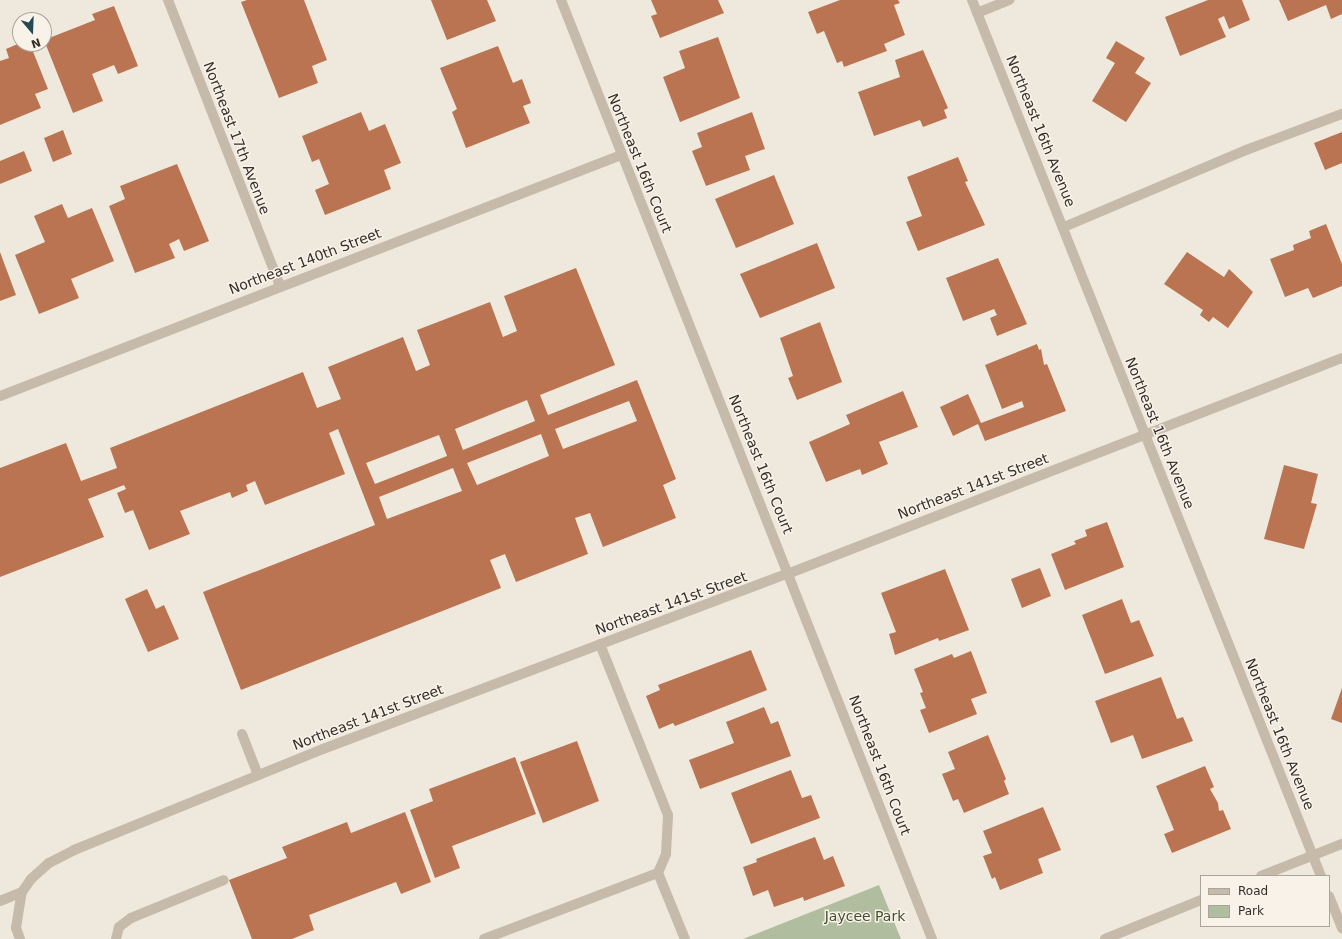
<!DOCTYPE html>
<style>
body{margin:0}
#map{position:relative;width:1342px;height:939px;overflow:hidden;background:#efe9dd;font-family:"DejaVu Sans",sans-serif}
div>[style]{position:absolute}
.green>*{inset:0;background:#b0bd9e}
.building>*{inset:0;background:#ba7451}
.service>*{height:10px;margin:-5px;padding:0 5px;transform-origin:5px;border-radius:5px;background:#c6baaa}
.minor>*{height:10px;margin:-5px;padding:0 5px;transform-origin:5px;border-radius:5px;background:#c6baaa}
.tertiary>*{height:10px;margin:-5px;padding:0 5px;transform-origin:5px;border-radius:5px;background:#c6baaa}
span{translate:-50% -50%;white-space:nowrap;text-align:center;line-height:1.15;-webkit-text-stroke:3px #f8f2e9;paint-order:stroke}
.street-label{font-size:14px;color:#352e29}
.park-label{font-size:14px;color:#41502f}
.legend{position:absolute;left:1200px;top:875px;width:130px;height:52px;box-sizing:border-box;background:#f8f2e9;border:1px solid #aaa49c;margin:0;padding:5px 7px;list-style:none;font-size:12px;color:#352e29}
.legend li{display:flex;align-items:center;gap:8px;height:20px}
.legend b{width:20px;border:1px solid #aaa49c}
.north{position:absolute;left:12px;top:12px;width:40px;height:40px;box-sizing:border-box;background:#f8f2e9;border:1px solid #aaa49c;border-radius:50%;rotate:161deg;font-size:11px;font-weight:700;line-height:16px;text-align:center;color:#352e29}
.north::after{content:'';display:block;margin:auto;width:14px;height:18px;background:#234a52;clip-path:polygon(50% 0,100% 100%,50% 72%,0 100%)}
</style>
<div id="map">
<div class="green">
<i style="clip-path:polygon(879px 885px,901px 939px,743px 939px)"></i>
</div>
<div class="building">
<i style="clip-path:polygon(247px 0,304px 0,327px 60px,312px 66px,318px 83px,279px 98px,241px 2px)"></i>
<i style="clip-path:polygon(431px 0,487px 0,496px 21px,447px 40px)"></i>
<i style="clip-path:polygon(651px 0,718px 0,724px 13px,660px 38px,651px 16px,657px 14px)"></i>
<i style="clip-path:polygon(840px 0,898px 0,900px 3px,894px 5px,905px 35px,884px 44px,887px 51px,844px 67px,842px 61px,837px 63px,824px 31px,817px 34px,808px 12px)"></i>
<i style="clip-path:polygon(1208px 0,1242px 0,1250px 20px,1229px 29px,1224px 16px,1218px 19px,1226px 37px,1180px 56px,1165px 17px)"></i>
<i style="clip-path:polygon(1279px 0,1342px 0,1342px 14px,1331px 19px,1326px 5px,1288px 21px)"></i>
<i style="clip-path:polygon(114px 6px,138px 66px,118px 74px,114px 65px,92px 74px,103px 101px,73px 113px,44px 40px,95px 20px,92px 14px)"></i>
<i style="clip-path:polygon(718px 37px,740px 98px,680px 122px,663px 77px,685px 68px,679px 51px)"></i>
<i style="clip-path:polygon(1116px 41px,1145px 58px,1135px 73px,1151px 83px,1126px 122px,1092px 101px,1115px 63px,1106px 58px)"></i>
<i style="clip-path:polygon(20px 43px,30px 44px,48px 89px,35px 94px,41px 108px,0 125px,0 61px,9px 58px,6px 49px)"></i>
<i style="clip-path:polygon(498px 46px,513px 83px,522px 79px,531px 103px,523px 106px,530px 123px,466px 148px,452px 112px,457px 109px,440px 68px)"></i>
<i style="clip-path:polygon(923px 50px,948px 108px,944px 110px,947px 118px,923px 127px,920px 120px,874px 136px,858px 92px,900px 77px,895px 60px)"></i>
<i style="clip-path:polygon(361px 112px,369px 131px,385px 124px,401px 163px,384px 170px,391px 189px,325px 215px,315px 190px,329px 184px,319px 159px,312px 162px,302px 136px)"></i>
<i style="clip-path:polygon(752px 112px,765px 149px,745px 156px,750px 170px,706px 186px,692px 151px,702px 147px,697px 133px)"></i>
<i style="clip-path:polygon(63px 130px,72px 154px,53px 162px,44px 138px)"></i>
<i style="clip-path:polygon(1342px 132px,1342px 163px,1325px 170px,1314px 143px)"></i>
<i style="clip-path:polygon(24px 151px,32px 171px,0 184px,0 161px)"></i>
<i style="clip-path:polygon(958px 157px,968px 181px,965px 182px,985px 225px,918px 251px,906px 222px,922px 216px,907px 177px)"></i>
<i style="clip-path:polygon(177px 164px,209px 241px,184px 251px,179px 239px,169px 244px,175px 258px,135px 273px,109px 206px,125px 199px,120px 186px)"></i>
<i style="clip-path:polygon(774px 175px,794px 224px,736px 248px,715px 199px)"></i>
<i style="clip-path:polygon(62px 204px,68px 218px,92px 208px,114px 261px,71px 279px,79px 298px,39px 314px,15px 255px,45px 242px,34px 216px)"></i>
<i style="clip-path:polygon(1326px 224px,1342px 264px,1342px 286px,1313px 298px,1308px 288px,1285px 297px,1270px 259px,1294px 250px,1293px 245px,1311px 238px,1309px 231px)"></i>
<i style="clip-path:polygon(817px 243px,835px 288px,760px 318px,740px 274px)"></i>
<i style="clip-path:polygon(0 252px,16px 295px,0 301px)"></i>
<i style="clip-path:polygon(1187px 252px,1224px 277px,1229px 269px,1253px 292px,1228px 328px,1213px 317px,1209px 322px,1200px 315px,1203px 310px,1164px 284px)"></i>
<i style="clip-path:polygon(998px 258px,1027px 324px,997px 336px,990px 318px,997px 315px,994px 309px,963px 321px,946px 278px)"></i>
<i style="clip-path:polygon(evenodd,576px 268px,615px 365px,540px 395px,548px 415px,637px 380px,676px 479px,663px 485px,676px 518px,603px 547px,590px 513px,575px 518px,588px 554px,516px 582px,505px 554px,490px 560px,501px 588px,241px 690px,203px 592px,375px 525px,338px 429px,329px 433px,345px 474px,265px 505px,255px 481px,246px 485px,248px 491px,232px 498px,230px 492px,180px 511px,190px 534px,149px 550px,133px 510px,125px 513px,117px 493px,126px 489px,124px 485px,88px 499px,104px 537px,0 577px,0 468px,66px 443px,81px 481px,117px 468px,110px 448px,303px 372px,317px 408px,341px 399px,328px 367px,403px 337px,416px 371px,430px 365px,417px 330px,490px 302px,503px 337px,517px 331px,504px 296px,576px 268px,527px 400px,535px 421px,463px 450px,455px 429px,527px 400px,576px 268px,629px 401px,637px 421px,563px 449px,555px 429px,629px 401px,576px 268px,541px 434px,549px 456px,477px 485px,467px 463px,541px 434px,576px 268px,439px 435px,447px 456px,375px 484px,366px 463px,439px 435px,576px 268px,453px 468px,462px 491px,387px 519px,379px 497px,453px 468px)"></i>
<i style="clip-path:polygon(820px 322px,842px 382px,797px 400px,788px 378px,793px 376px,780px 338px)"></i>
<i style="clip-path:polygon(1037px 344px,1039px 350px,1041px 349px,1044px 365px,1047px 364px,1066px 411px,985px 441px,978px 424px,953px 436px,940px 407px,968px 394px,981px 423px,1024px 407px,1022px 401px,1002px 409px,985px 365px)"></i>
<i style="clip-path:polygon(903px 391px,918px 427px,879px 442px,888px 464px,862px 475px,860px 469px,826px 482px,809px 442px,850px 424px,846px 415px)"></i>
<i style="clip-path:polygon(1284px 465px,1318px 474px,1311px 503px,1317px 504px,1304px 549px,1264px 539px)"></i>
<i style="clip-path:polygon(1107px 522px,1124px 567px,1065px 590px,1051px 554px,1076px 544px,1074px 541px,1087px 536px,1085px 530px)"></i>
<i style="clip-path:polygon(1040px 568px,1051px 596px,1022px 608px,1011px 579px)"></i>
<i style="clip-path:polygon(945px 569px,969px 630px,939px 641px,938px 638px,895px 655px,889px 634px,896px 632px,881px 593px)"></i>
<i style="clip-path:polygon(147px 589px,156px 609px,164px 605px,179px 639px,148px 652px,125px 599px)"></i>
<i style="clip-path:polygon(1122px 599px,1131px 623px,1139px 620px,1154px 656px,1105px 674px,1082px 615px)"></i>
<i style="clip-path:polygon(751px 650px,767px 690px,675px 726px,673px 723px,659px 729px,646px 696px,660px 690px,658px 685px)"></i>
<i style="clip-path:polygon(971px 651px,987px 693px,971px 699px,977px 714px,929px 733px,920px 710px,926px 708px,920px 693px,923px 692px,914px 669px,952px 654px,954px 658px)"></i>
<i style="clip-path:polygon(1161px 677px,1177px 719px,1183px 717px,1193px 741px,1142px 759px,1133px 735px,1111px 743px,1095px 701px)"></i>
<i style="clip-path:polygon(1342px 688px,1342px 723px,1331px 719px)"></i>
<i style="clip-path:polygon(764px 707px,771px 724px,778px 721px,791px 756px,700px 789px,689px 760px,734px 743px,726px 722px)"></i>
<i style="clip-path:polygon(988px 735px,1006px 779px,1004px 781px,1009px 794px,964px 813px,958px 799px,953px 801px,942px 774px,955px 769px,948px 752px)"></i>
<i style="clip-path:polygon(577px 741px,599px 801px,543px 823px,520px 762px)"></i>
<i style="clip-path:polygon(515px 757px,536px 814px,452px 846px,460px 868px,435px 878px,410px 810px,433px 801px,429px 789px)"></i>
<i style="clip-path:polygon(1205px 766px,1214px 787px,1210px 789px,1218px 803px,1219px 811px,1223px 810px,1231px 829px,1172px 853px,1164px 834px,1174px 830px,1156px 786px)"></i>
<i style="clip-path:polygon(791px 770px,802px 798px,811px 795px,820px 818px,751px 844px,731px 793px)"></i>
<i style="clip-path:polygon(1043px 807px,1061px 850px,1038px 859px,1043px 873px,1000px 890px,995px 877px,992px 879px,983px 856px,992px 853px,983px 831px)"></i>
<i style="clip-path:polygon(405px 812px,431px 882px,401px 894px,396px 882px,309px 915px,314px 930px,292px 939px,252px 939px,229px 880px,287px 858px,282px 847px,347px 822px,351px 833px)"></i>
<i style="clip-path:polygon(815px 837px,824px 860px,833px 856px,845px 886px,804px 901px,803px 897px,774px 907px,768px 890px,753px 896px,743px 867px,757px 862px,756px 859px)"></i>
</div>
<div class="service">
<i style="left:1064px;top:227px;width:198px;rotate:-22.9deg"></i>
<i style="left:1246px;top:150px;width:103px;rotate:-20.6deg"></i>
<i style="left:242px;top:734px;width:44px;rotate:68.7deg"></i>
<i style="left:658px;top:873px;width:71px;rotate:67.8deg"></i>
<i style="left:0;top:901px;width:24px;rotate:-22deg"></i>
<i style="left:116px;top:939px;width:12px;rotate:-76deg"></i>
<i style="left:119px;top:927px;width:15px;rotate:-37deg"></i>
<i style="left:131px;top:918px;width:100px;rotate:-22.2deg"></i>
<i style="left:484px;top:939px;width:186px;rotate:-20.8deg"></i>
<i style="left:658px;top:873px;width:21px;rotate:-67deg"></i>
<i style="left:666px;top:854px;width:39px;rotate:-87deg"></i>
<i style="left:668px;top:815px;width:184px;rotate:-111.7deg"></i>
</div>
<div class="minor">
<i style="left:168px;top:0;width:307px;rotate:68.6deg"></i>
<i style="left:561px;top:0;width:1010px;rotate:68.44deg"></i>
<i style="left:977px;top:13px;width:35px;rotate:-22deg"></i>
<i style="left:0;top:396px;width:666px;rotate:-21.21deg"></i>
<i style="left:1261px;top:876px;width:87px;rotate:-21.6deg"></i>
<i style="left:20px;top:939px;width:12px;rotate:-110deg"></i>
<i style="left:16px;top:928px;width:36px;rotate:-81deg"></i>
<i style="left:22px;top:892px;width:16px;rotate:-55deg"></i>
<i style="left:31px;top:879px;width:24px;rotate:-42deg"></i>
<i style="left:49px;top:863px;width:28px;rotate:-27deg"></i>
<i style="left:74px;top:850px;width:269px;rotate:-22.1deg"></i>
<i style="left:323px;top:749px;width:499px;rotate:-20.7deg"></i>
<i style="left:790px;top:573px;width:592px;rotate:-21.28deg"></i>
<i style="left:1105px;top:939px;width:104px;rotate:-22.1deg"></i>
</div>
<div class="tertiary">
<i style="left:972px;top:0;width:943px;rotate:68.28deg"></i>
<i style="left:1329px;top:896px;width:35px;rotate:68deg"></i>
</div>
<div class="street-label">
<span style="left:1041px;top:131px;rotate:68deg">Northeast 16th Avenue</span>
<span style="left:237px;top:138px;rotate:69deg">Northeast 17th Avenue</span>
<span style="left:640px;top:163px;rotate:68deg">Northeast 16th Court</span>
<span style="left:305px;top:261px;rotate:-21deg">Northeast 140th Street</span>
<span style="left:1160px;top:433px;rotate:68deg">Northeast 16th Avenue</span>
<span style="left:761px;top:464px;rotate:68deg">Northeast 16th Court</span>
<span style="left:973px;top:486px;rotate:-21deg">Northeast 141st Street</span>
<span style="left:671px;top:603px;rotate:-20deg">Northeast 141st Street</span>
<span style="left:368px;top:717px;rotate:-21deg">Northeast 141st Street</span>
<span style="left:1280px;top:734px;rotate:68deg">Northeast 16th Avenue</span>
<span style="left:880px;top:765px;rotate:69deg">Northeast 16th Court</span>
</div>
<div class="park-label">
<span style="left:865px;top:916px">Jaycee Park</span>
</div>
<ul class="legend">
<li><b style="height:5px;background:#c6baaa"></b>Road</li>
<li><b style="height:11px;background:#b0bd9e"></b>Park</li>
</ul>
<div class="north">N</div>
</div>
